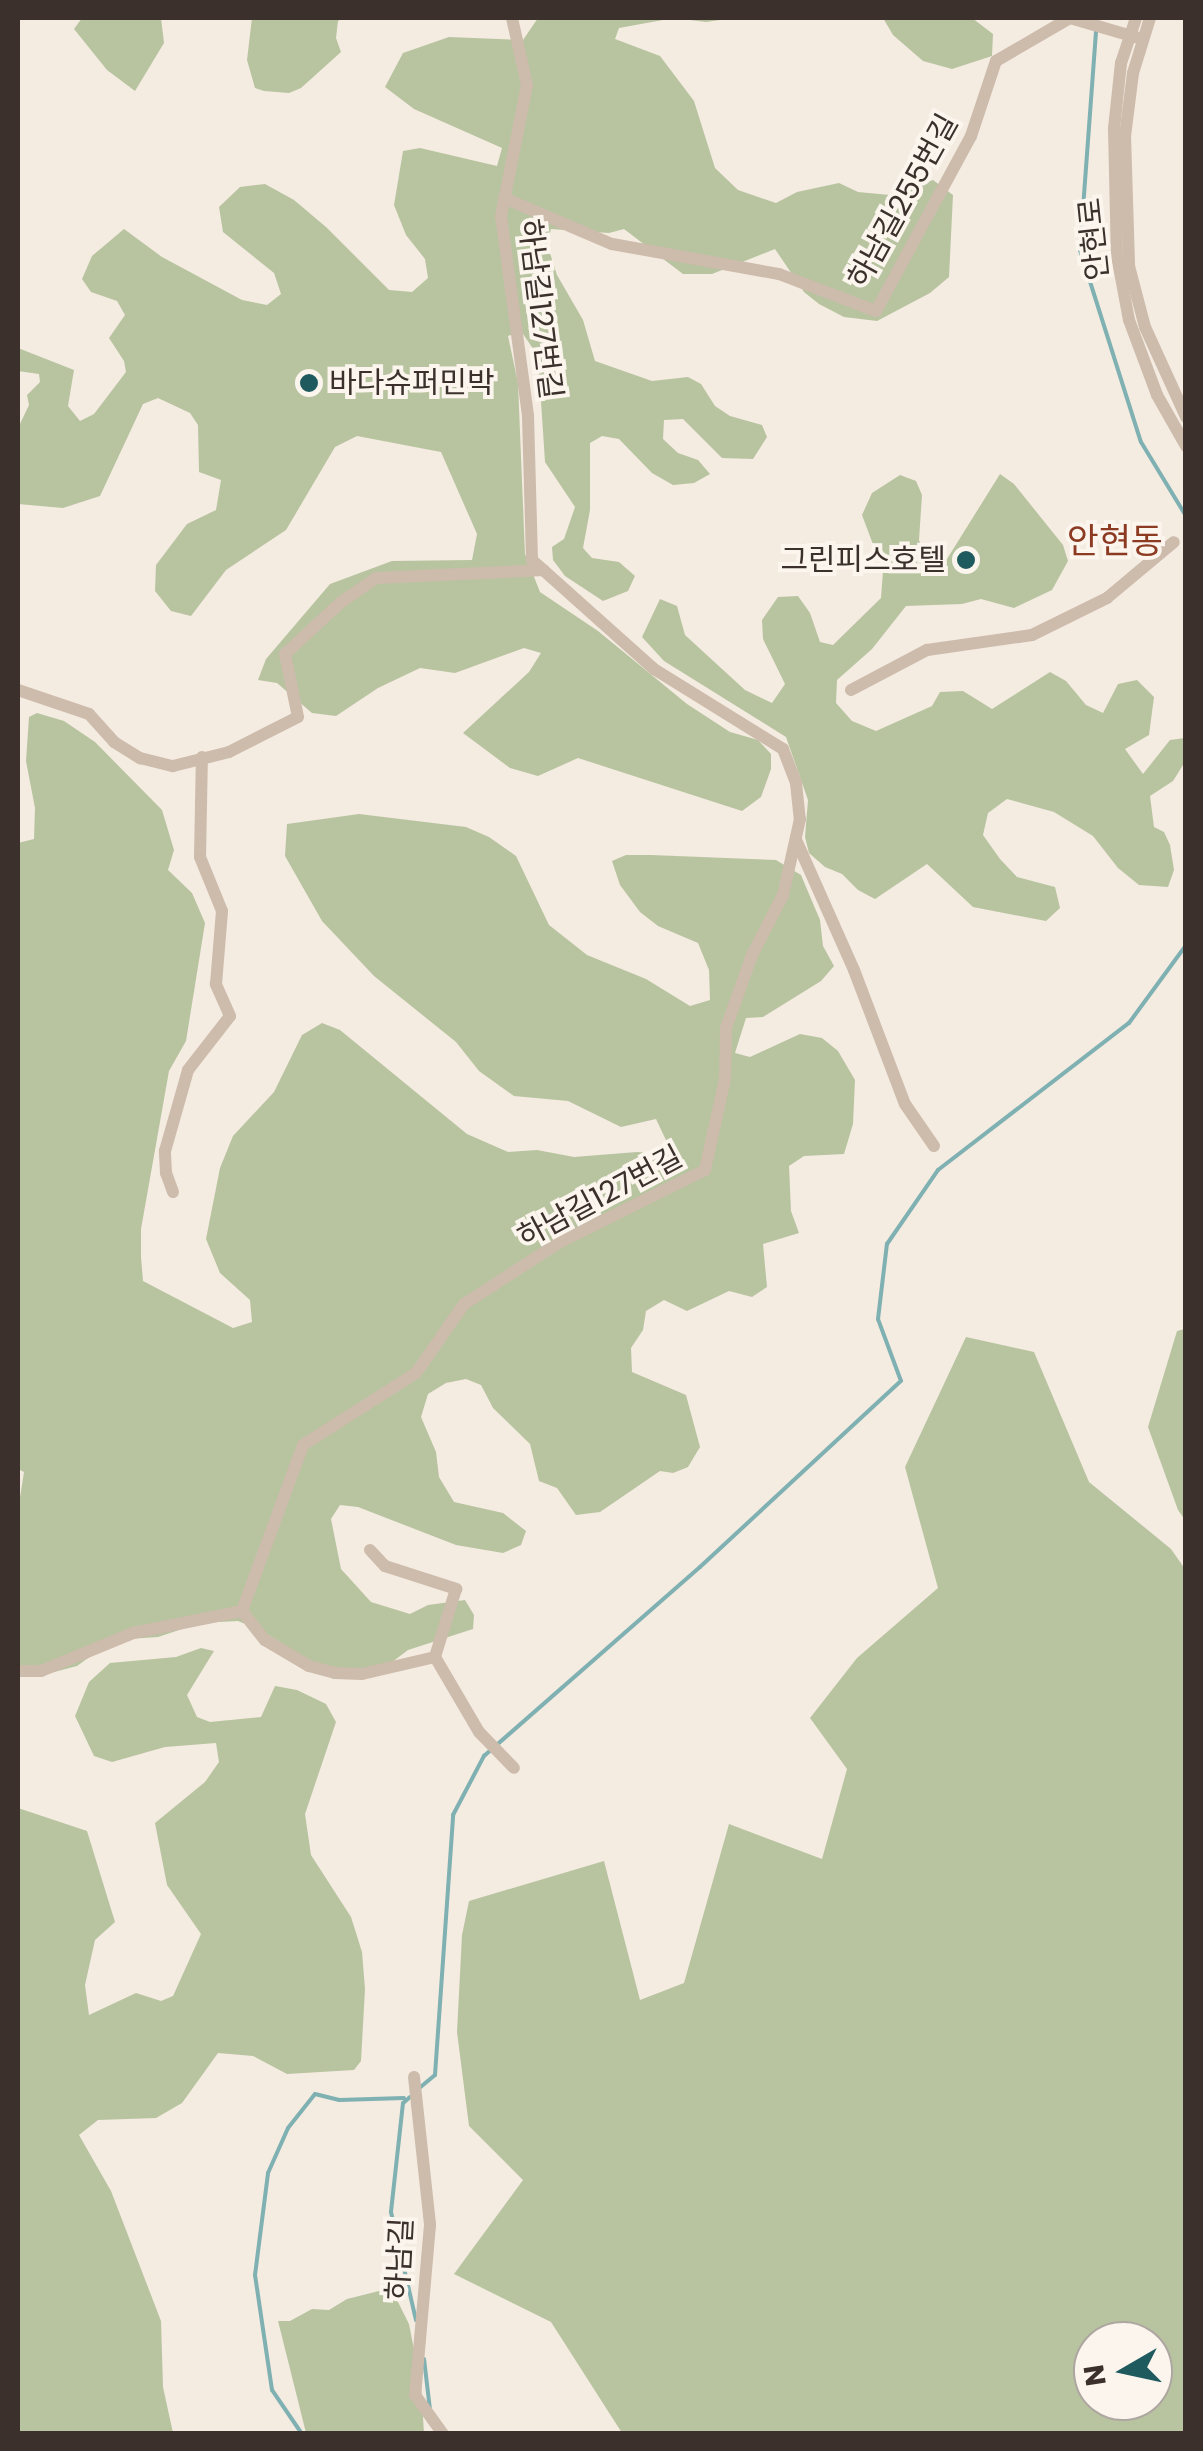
<!DOCTYPE html>
<meta charset="utf-8">
<style>
body{margin:0}
#map{position:relative;width:1203px;height:2451px;overflow:hidden;background:#f4ebe1;font-family:Poppins,"Noto Sans KR",sans-serif}
div>[style]{position:absolute}
.green>*{inset:0;background:#b8c4a0}
.stream>*{height:4px;margin:-2px;padding:0 2px;transform-origin:2px;border-radius:2px;background:#7fb0b2}
.minor>*{height:12px;margin:-6px;padding:0 6px;transform-origin:6px;border-radius:6px;background:#cdbbac}
.dots>*{width:28px;height:28px;translate:-50% -50%;box-sizing:border-box;border:5px solid #fbf5ee;border-radius:50%}
span{translate:-50% -50%;white-space:nowrap;text-align:center;line-height:1.15;-webkit-text-stroke:8px #fbf5ee;paint-order:stroke}
.street-label{font-size:30px;color:#3b302b}
.poi-label{font-size:30px;color:#3b302b}
.left{translate:0 -50%;text-align:left}
.right{translate:-100% -50%;text-align:right}
.quarter-label{font-size:35px;color:#8c3b22}
.frame{position:absolute;inset:0;border:20px solid #3b302b;pointer-events:none}
.north{position:absolute;left:1073px;top:2321px;width:100px;height:100px;box-sizing:border-box;background:#fbf5ee;border:2px solid #aea6a0;border-radius:50%;rotate:261deg;font-size:28px;font-weight:700;line-height:40px;text-align:center;color:#3b302b}
.north::after{content:'';display:block;margin:auto;width:35px;height:45px;background:#1f5a5e;clip-path:polygon(50% 0,100% 100%,50% 72%,0 100%)}
</style>
<div id="map">
<div class="green">
<i style="clip-path:polygon(82px 18px,161px 18px,164px 43px,135px 91px,107px 70px,74px 29px)"></i>
<i style="clip-path:polygon(252px 18px,343px 18px,338px 21px,336px 38px,341px 52px,301px 88px,289px 93px,264px 91px,255px 88px,247px 60px)"></i>
<i style="clip-path:polygon(538px 18px,734px 18px,706px 22px,674px 18px,619px 28px,615px 39px,660px 56px,694px 101px,715px 168px,738px 190px,776px 203px,797px 192px,839px 183px,858px 192px,890px 195px,933px 180px,953px 195px,949px 277px,930px 293px,877px 321px,844px 317px,819px 304px,804px 292px,775px 249px,712px 274px,683px 274px,624px 229px,609px 233px,551px 229px,547px 244px,557px 275px,583px 320px,595px 361px,652px 381px,688px 377px,701px 384px,715px 406px,730px 416px,762px 425px,767px 437px,753px 459px,722px 458px,683px 419px,664px 420px,663px 439px,678px 453px,698px 460px,710px 474px,694px 483px,673px 485px,652px 473px,619px 439px,602px 436px,590px 443px,590px 510px,583px 548px,592px 558px,619px 562px,635px 576px,628px 591px,603px 601px,565px 576px,553px 560px,552px 547px,564px 539px,575px 507px,545px 462px,538px 356px,521px 331px,508px 336px,518px 383px,525px 554px,540px 592px,598px 631px,687px 704px,730px 732px,758px 740px,771px 754px,771px 769px,761px 797px,742px 811px,578px 758px,538px 776px,510px 768px,463px 733px,529px 672px,541px 653px,524px 648px,455px 673px,420px 668px,378px 688px,336px 716px,312px 713px,277px 683px,258px 680px,266px 659px,330px 584px,392px 561px,472px 560px,477px 534px,441px 452px,357px 436px,335px 447px,286px 530px,226px 570px,191px 616px,171px 611px,155px 591px,156px 565px,187px 524px,216px 510px,221px 480px,199px 472px,198px 425px,190px 413px,158px 398px,143px 404px,100px 496px,63px 508px,18px 504px,18px 428px,29px 405px,27px 395px,40px 382px,39px 374px,18px 371px,18px 348px,74px 370px,68px 406px,80px 421px,94px 414px,126px 372px,124px 361px,109px 338px,125px 315px,117px 301px,91px 292px,82px 279px,92px 256px,124px 229px,162px 257px,242px 300px,267px 305px,281px 294px,274px 273px,223px 232px,219px 207px,240px 187px,265px 184px,294px 200px,326px 227px,389px 290px,412px 292px,428px 278px,425px 259px,406px 235px,394px 205px,403px 151px,420px 148px,497px 166px,502px 148px,414px 109px,385px 87px,403px 53px,449px 37px,523px 40px)"></i>
<i style="clip-path:polygon(883px 18px,972px 18px,993px 34px,992px 56px,952px 69px,923px 61px,893px 35px)"></i>
<i style="clip-path:polygon(1000px 474px,1014px 484px,1063px 545px,1068px 561px,1052px 590px,1014px 608px,981px 599px,962px 604px,906px 606px,872px 649px,837px 680px,836px 703px,852px 721px,876px 731px,932px 706px,940px 692px,963px 691px,992px 709px,1050px 672px,1066px 681px,1086px 705px,1103px 713px,1118px 684px,1137px 680px,1154px 697px,1149px 735px,1125px 749px,1143px 774px,1170px 740px,1185px 738px,1183px 765px,1173px 781px,1150px 796px,1154px 827px,1164px 832px,1170px 845px,1174px 870px,1168px 887px,1139px 885px,1118px 868px,1093px 836px,1054px 812px,1007px 799px,988px 813px,983px 835px,1000px 859px,1017px 877px,1055px 887px,1060px 908px,1046px 921px,973px 907px,927px 864px,875px 899px,858px 890px,842px 874px,825px 867px,809px 853px,805px 837px,808px 800px,786px 737px,664px 661px,642px 637px,660px 599px,677px 606px,685px 635px,745px 690px,772px 703px,785px 684px,763px 639px,762px 620px,778px 597px,798px 596px,810px 613px,820px 642px,833px 645px,881px 598px,883px 571px,862px 515px,872px 493px,900px 475px,916px 481px,922px 495px,919px 540px,924px 553px,933px 560px,947px 559px)"></i>
<i style="clip-path:polygon(37px 713px,64px 721px,95px 742px,162px 810px,174px 850px,168px 870px,192px 893px,205px 923px,186px 1041px,169px 1071px,141px 1229px,141px 1257px,143px 1281px,233px 1328px,252px 1322px,250px 1300px,220px 1273px,206px 1239px,220px 1168px,233px 1136px,274px 1092px,302px 1035px,322px 1023px,340px 1030px,467px 1134px,508px 1152px,537px 1150px,574px 1157px,637px 1152px,673px 1155px,656px 1119px,621px 1127px,568px 1101px,514px 1096px,479px 1071px,456px 1042px,374px 976px,322px 921px,285px 856px,287px 824px,359px 814px,466px 827px,489px 837px,516px 856px,549px 925px,587px 955px,646px 979px,690px 1006px,710px 1000px,709px 970px,698px 943px,658px 926px,640px 912px,620px 885px,612px 861px,626px 855px,651px 855px,776px 860px,801px 875px,820px 920px,823px 946px,834px 966px,821px 981px,763px 1017px,746px 1018px,735px 1053px,750px 1057px,800px 1034px,822px 1038px,838px 1051px,855px 1080px,853px 1124px,844px 1154px,804px 1156px,789px 1166px,791px 1211px,799px 1233px,763px 1244px,767px 1287px,752px 1297px,729px 1291px,687px 1311px,664px 1300px,646px 1311px,643px 1330px,631px 1348px,632px 1372px,686px 1395px,700px 1447px,688px 1467px,673px 1473px,660px 1471px,600px 1512px,576px 1515px,557px 1488px,539px 1481px,530px 1444px,493px 1408px,481px 1385px,466px 1379px,446px 1383px,428px 1394px,421px 1417px,436px 1452px,439px 1477px,454px 1502px,503px 1513px,526px 1531px,521px 1545px,503px 1553px,456px 1545px,358px 1507px,340px 1505px,331px 1519px,341px 1569px,371px 1602px,410px 1614px,428px 1605px,465px 1600px,474px 1615px,473px 1629px,408px 1650px,371px 1678px,318px 1666px,262px 1631px,238px 1621px,200px 1623px,158px 1637px,113px 1640px,77px 1666px,43px 1675px,18px 1674px,18px 1510px,24px 1472px,18px 1469px,18px 843px,34px 839px,35px 808px,26px 761px,29px 717px)"></i>
<i style="clip-path:polygon(1185px 1329px,1186px 1329px,1185px 1520px,1178px 1510px,1148px 1427px,1177px 1331px)"></i>
<i style="clip-path:polygon(evenodd,966px 1337px,1034px 1352px,1089px 1482px,1171px 1549px,1185px 1569px,1185px 2433px,622px 2433px,551px 2322px,454px 2274px,523px 2180px,469px 2126px,457px 2032px,462px 1935px,469px 1901px,604px 1861px,640px 2000px,684px 1983px,729px 1824px,822px 1859px,847px 1769px,810px 1718px,857px 1658px,938px 1588px,905px 1467px,966px 1337px,1153px 2341px,1153px 2401px,1093px 2401px,1093px 2341px,1153px 2341px)"></i>
<i style="clip-path:polygon(201px 1648px,214px 1651px,187px 1695px,197px 1717px,210px 1722px,261px 1717px,275px 1686px,297px 1690px,326px 1704px,336px 1722px,305px 1814px,311px 1855px,351px 1917px,362px 1952px,365px 1989px,361px 2061px,354px 2070px,287px 2074px,253px 2056px,218px 2053px,182px 2103px,156px 2118px,98px 2120px,79px 2135px,111px 2191px,161px 2321px,163px 2387px,173px 2433px,18px 2433px,18px 1808px,87px 1831px,115px 1922px,95px 1940px,85px 1985px,89px 2015px,136px 1993px,161px 2001px,173px 1996px,201px 1934px,167px 1885px,155px 1823px,205px 1782px,219px 1762px,216px 1743px,165px 1747px,112px 1762px,94px 1756px,75px 1716px,89px 1682px,110px 1663px,176px 1657px)"></i>
<i style="clip-path:polygon(379px 2291px,395px 2296px,409px 2324px,421px 2385px,424px 2433px,306px 2433px,278px 2321px,290px 2321px,312px 2309px,329px 2310px,347px 2299px)"></i>
</div>
<div class="stream">
<i style="left:1097px;top:18px;width:233px;rotate:94.2deg"></i>
<i style="left:1080px;top:250px;width:201px;rotate:72.4deg"></i>
<i style="left:1141px;top:442px;width:87px;rotate:58.7deg"></i>
<i style="left:417px;top:2090px;width:23px;rotate:-40deg"></i>
<i style="left:435px;top:2075px;width:261px;rotate:-86deg"></i>
<i style="left:453px;top:1815px;width:67px;rotate:-62.3deg"></i>
<i style="left:484px;top:1756px;width:287px;rotate:-41.2deg"></i>
<i style="left:700px;top:1567px;width:274px;rotate:-42.8deg"></i>
<i style="left:901px;top:1381px;width:66px;rotate:-110.4deg"></i>
<i style="left:878px;top:1319px;width:76px;rotate:-83.2deg"></i>
<i style="left:887px;top:1244px;width:90px;rotate:-55.4deg"></i>
<i style="left:938px;top:1170px;width:241px;rotate:-37.6deg"></i>
<i style="left:1129px;top:1023px;width:97px;rotate:-53.8deg"></i>
<i style="left:410px;top:2097px;width:9px;rotate:139deg"></i>
<i style="left:403px;top:2103px;width:110px;rotate:96.3deg"></i>
<i style="left:391px;top:2212px;width:111px;rotate:77deg"></i>
<i style="left:424px;top:2359px;width:50px;rotate:83.2deg"></i>
<i style="left:302px;top:2434px;width:53px;rotate:-124.3deg"></i>
<i style="left:272px;top:2390px;width:116px;rotate:-98.4deg"></i>
<i style="left:255px;top:2275px;width:103px;rotate:-82.7deg"></i>
<i style="left:268px;top:2173px;width:49px;rotate:-66deg"></i>
<i style="left:288px;top:2128px;width:43px;rotate:-51.5deg"></i>
<i style="left:315px;top:2094px;width:25px;rotate:14deg"></i>
<i style="left:339px;top:2100px;width:65px;rotate:-1.8deg"></i>
</div>
<div class="minor">
<i style="left:512px;top:18px;width:69px;rotate:77.4deg"></i>
<i style="left:527px;top:85px;width:134px;rotate:101.2deg"></i>
<i style="left:501px;top:216px;width:202px;rotate:82.3deg"></i>
<i style="left:528px;top:416px;width:144px;rotate:88.4deg"></i>
<i style="left:532px;top:560px;width:164px;rotate:41.8deg"></i>
<i style="left:654px;top:669px;width:152px;rotate:31.8deg"></i>
<i style="left:783px;top:749px;width:36px;rotate:69deg"></i>
<i style="left:796px;top:783px;width:36px;rotate:84deg"></i>
<i style="left:800px;top:819px;width:78px;rotate:102.6deg"></i>
<i style="left:783px;top:895px;width:68px;rotate:117.3deg"></i>
<i style="left:752px;top:955px;width:77px;rotate:109.6deg"></i>
<i style="left:726px;top:1028px;width:51px;rotate:91.1deg"></i>
<i style="left:725px;top:1079px;width:93px;rotate:102.4deg"></i>
<i style="left:705px;top:1170px;width:162px;rotate:153.6deg"></i>
<i style="left:560px;top:1242px;width:114px;rotate:147.1deg"></i>
<i style="left:464px;top:1304px;width:84px;rotate:124.8deg"></i>
<i style="left:416px;top:1373px;width:134px;rotate:147.5deg"></i>
<i style="left:303px;top:1445px;width:177px;rotate:110.2deg"></i>
<i style="left:242px;top:1611px;width:37px;rotate:52deg"></i>
<i style="left:265px;top:1640px;width:51px;rotate:30.6deg"></i>
<i style="left:309px;top:1666px;width:27px;rotate:15deg"></i>
<i style="left:335px;top:1673px;width:27px;rotate:2deg"></i>
<i style="left:362px;top:1674px;width:75px;rotate:-13.1deg"></i>
<i style="left:435px;top:1657px;width:87px;rotate:59.6deg"></i>
<i style="left:479px;top:1732px;width:50px;rotate:45.8deg"></i>
<i style="left:1136px;top:18px;width:47px;rotate:108.4deg"></i>
<i style="left:1121px;top:63px;width:65px;rotate:96.1deg"></i>
<i style="left:1114px;top:128px;width:128px;rotate:88.7deg"></i>
<i style="left:1117px;top:256px;width:65px;rotate:79.4deg"></i>
<i style="left:1129px;top:320px;width:80px;rotate:69.5deg"></i>
<i style="left:1157px;top:395px;width:59px;rotate:60.4deg"></i>
<i style="left:1150px;top:18px;width:58px;rotate:107.2deg"></i>
<i style="left:1133px;top:73px;width:64px;rotate:97.2deg"></i>
<i style="left:1125px;top:136px;width:130px;rotate:88.2deg"></i>
<i style="left:1129px;top:266px;width:63px;rotate:75.3deg"></i>
<i style="left:1145px;top:327px;width:99px;rotate:65.5deg"></i>
<i style="left:504px;top:198px;width:117px;rotate:23.1deg"></i>
<i style="left:612px;top:244px;width:170px;rotate:10.2deg"></i>
<i style="left:779px;top:274px;width:104px;rotate:20.9deg"></i>
<i style="left:876px;top:311px;width:199px;rotate:-61.5deg"></i>
<i style="left:971px;top:136px;width:79px;rotate:-71.6deg"></i>
<i style="left:996px;top:61px;width:86px;rotate:-30.2deg"></i>
<i style="left:1070px;top:18px;width:75px;rotate:16.3deg"></i>
<i style="left:18px;top:690px;width:75px;rotate:18.7deg"></i>
<i style="left:89px;top:714px;width:38px;rotate:48deg"></i>
<i style="left:114px;top:742px;width:31px;rotate:32deg"></i>
<i style="left:140px;top:758px;width:34px;rotate:14deg"></i>
<i style="left:173px;top:766px;width:58px;rotate:-14deg"></i>
<i style="left:229px;top:752px;width:77px;rotate:-26.9deg"></i>
<i style="left:298px;top:717px;width:64px;rotate:-101.7deg"></i>
<i style="left:285px;top:654px;width:75px;rotate:-42.8deg"></i>
<i style="left:340px;top:603px;width:44px;rotate:-34.8deg"></i>
<i style="left:376px;top:578px;width:168px;rotate:-2.7deg"></i>
<i style="left:851px;top:690px;width:86px;rotate:-27.8deg"></i>
<i style="left:927px;top:650px;width:106px;rotate:-8.1deg"></i>
<i style="left:1032px;top:635px;width:84px;rotate:-26.3deg"></i>
<i style="left:1107px;top:598px;width:87px;rotate:-39.9deg"></i>
<i style="left:797px;top:842px;width:140px;rotate:66deg"></i>
<i style="left:854px;top:970px;width:143px;rotate:69.2deg"></i>
<i style="left:905px;top:1104px;width:51px;rotate:55.4deg"></i>
<i style="left:173px;top:1192px;width:20px;rotate:-110deg"></i>
<i style="left:166px;top:1173px;width:22px;rotate:-93deg"></i>
<i style="left:165px;top:1151px;width:84px;rotate:-74.1deg"></i>
<i style="left:188px;top:1070px;width:68px;rotate:-52.1deg"></i>
<i style="left:230px;top:1016px;width:35px;rotate:-114deg"></i>
<i style="left:216px;top:984px;width:73px;rotate:-85.3deg"></i>
<i style="left:222px;top:911px;width:58px;rotate:-112.2deg"></i>
<i style="left:200px;top:857px;width:100px;rotate:-88.9deg"></i>
<i style="left:370px;top:1550px;width:22px;rotate:47deg"></i>
<i style="left:385px;top:1566px;width:75px;rotate:17.9deg"></i>
<i style="left:456px;top:1589px;width:71px;rotate:107.2deg"></i>
<i style="left:18px;top:1671px;width:23px"></i>
<i style="left:41px;top:1671px;width:100px;rotate:-22.4deg"></i>
<i style="left:133px;top:1633px;width:111px;rotate:-11.4deg"></i>
<i style="left:414px;top:2077px;width:149px;rotate:83.8deg"></i>
<i style="left:430px;top:2225px;width:171px;rotate:95deg"></i>
<i style="left:415px;top:2395px;width:48px;rotate:54.3deg"></i>
</div>
<div class="dots">
<i style="left:309px;top:383px;background:#1f5a5e"></i>
<i style="left:966px;top:560px;background:#1f5a5e"></i>
</div>
<div class="street-label">
<span style="left:903px;top:201px;rotate:-61deg">하남길255번길</span>
<span style="left:1094px;top:239px;rotate:-96deg">안현로</span>
<span style="left:540px;top:309px;rotate:83deg">하남길127번길</span>
<span style="left:600px;top:1197px;rotate:-28deg">하남길127번길</span>
<span style="left:400px;top:2259px;rotate:-87deg">하남길</span>
</div>
<div class="poi-label">
<span class="left" style="left:329px;top:383px">바다슈퍼민박</span>
<span class="right" style="left:946px;top:560px">그린피스호텔</span>
</div>
<div class="quarter-label">
<span style="left:1115px;top:541px">안현동</span>
</div>
<div class="frame"></div>
<div class="north">N</div>
</div>
